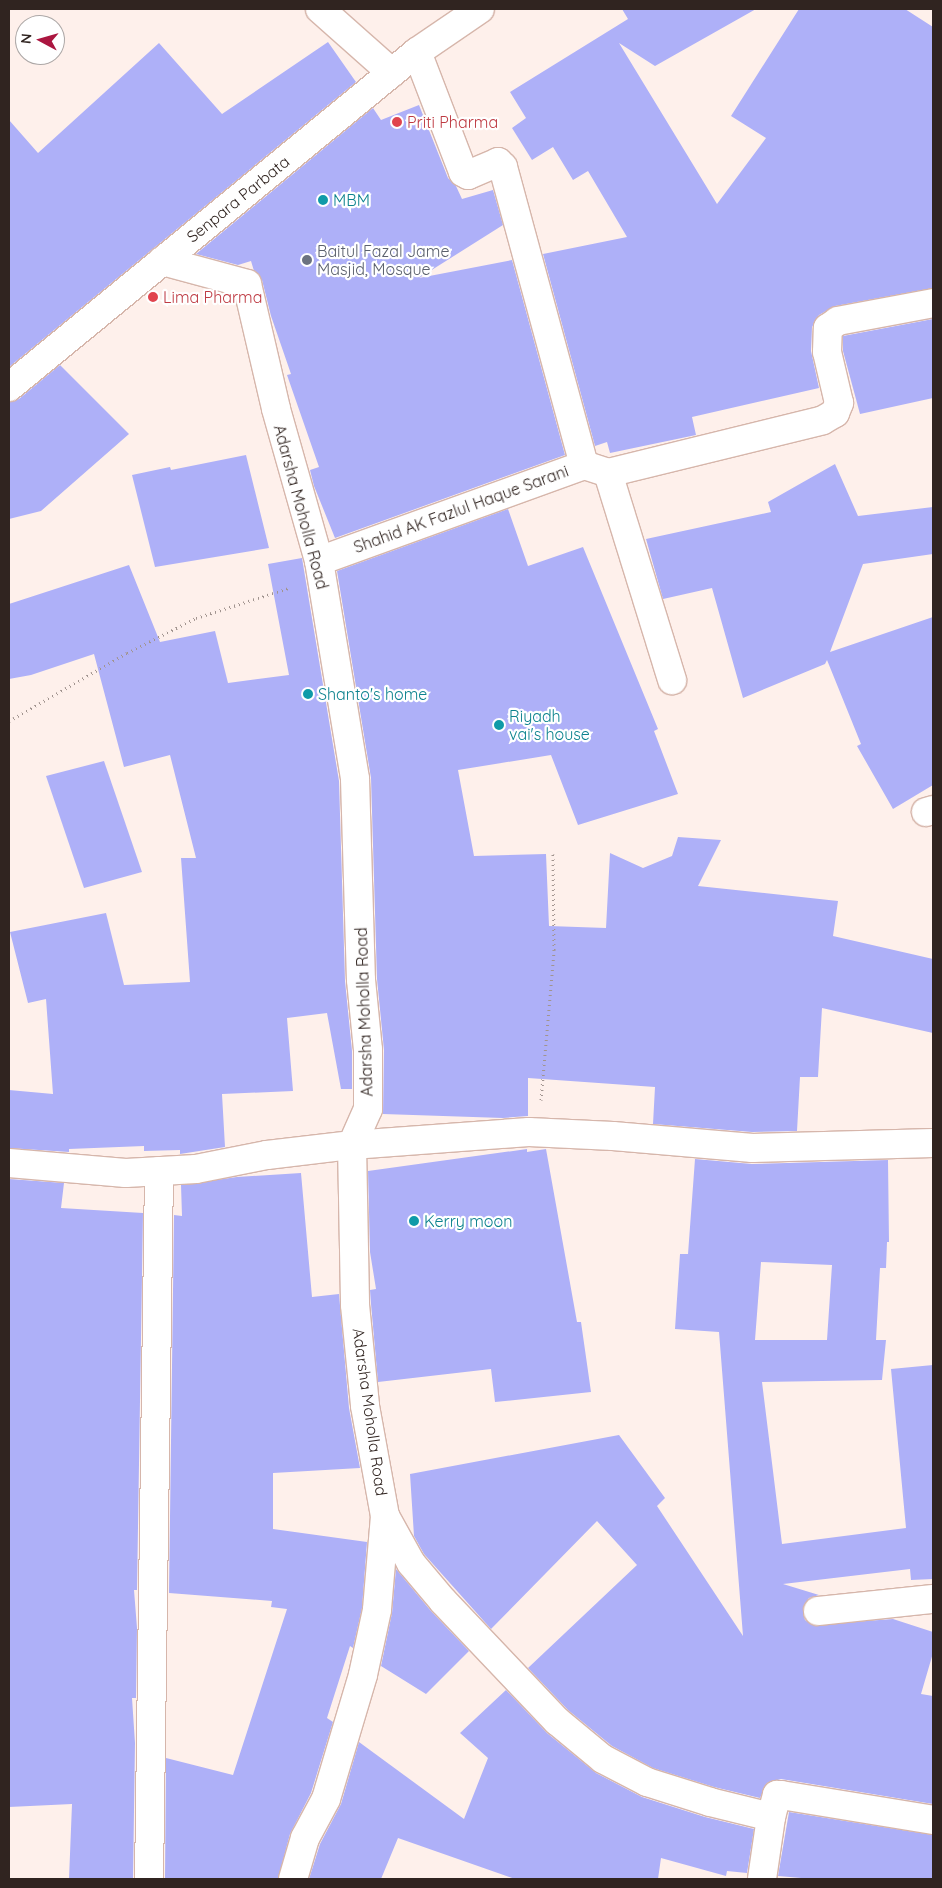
<!DOCTYPE html>
<style>
body{margin:0}
#map{position:relative;width:942px;height:1888px;overflow:hidden;background:#fef0eb;font-family:Quicksand,sans-serif}
div>[style]{position:absolute}
.building>*{inset:0;background:#aeb0f8}
.path>*{height:3px;margin-top:-1.5px;transform-origin:0;background:repeating-linear-gradient(90deg,#a1948f 0 1px,transparent 0 5px)}
.roads{filter:drop-shadow(1px 0 #d6b6ab) drop-shadow(-1px 0 #d6b6ab) drop-shadow(0 1px #d6b6ab) drop-shadow(0 -1px #d6b6ab)}
.minor>*{height:28px;margin:-14px;padding:0 14px;transform-origin:14px;border-radius:14px;background:#fff}
.dots>*{width:14px;height:14px;translate:-50% -50%;box-sizing:border-box;border:2px solid #fff;border-radius:50%}
span{translate:-50% -50%;white-space:nowrap;text-align:center;line-height:1.15;-webkit-text-stroke:4.5px #fff;paint-order:stroke}
.health-label{font-size:16px;color:#be3a42}
.left{translate:0 -50%;text-align:left}
.street-label{font-size:16px;color:#302420}
.culture-label{font-size:16px;color:#0d838f}
.worship-label{font-size:16px;color:#5b616d}
.frame{position:absolute;inset:0;border:10px solid #302420;pointer-events:none}
.north{position:absolute;left:15px;top:15px;width:50px;height:50px;box-sizing:border-box;background:#fff;border:1px solid #aca7a6;border-radius:50%;rotate:276deg;font-size:14px;font-weight:700;line-height:20px;text-align:center;color:#302420}
.north::after{content:'';display:block;margin:auto;width:18px;height:22px;background:#ab1640;clip-path:polygon(50% 0,100% 100%,50% 72%,0 100%)}
</style>
<div id="map">
<div class="building">
<i style="clip-path:polygon(622px 9px,756px 9px,655px 66px,619px 43px,717px 204px,766px 138px,731px 116px,799px 9px,905px 9px,933px 27px,933px 288px,835px 306px,819px 315px,812px 327px,811px 351px,819px 388px,692px 417px,696px 435px,610px 453px,607px 442px,595px 446px,543px 254px,627px 237px,588px 171px,573px 180px,553px 147px,532px 160px,512px 128px,526px 118px,510px 92px,628px 19px)"></i>
<i style="clip-path:polygon(328px 42px,356px 82px,9px 367px,9px 120px,38px 153px,159px 43px,222px 114px)"></i>
<i style="clip-path:polygon(419px 105px,448px 178px,456px 186px,462px 199px,493px 190px,503px 225px,419px 278px,512px 260px,565px 455px,335px 538px,314px 486px,310px 470px,319px 467px,287px 375px,291px 374px,271px 316px,262px 280px,254px 271px,251px 261px,238px 265px,196px 254px,373px 108px,381px 120px)"></i>
<i style="clip-path:polygon(933px 319px,933px 398px,860px 414px,843px 351px,843px 336px)"></i>
<i style="clip-path:polygon(60px 365px,129px 434px,41px 511px,9px 519px,9px 402px,19px 399px)"></i>
<i style="clip-path:polygon(246px 455px,269px 548px,155px 567px,132px 475px,170px 467px,171px 470px)"></i>
<i style="clip-path:polygon(835px 464px,858px 516px,933px 507px,933px 554px,863px 564px,830px 652px,933px 617px,933px 785px,893px 809px,857px 746px,861px 744px,827px 660px,825px 664px,743px 698px,712px 588px,663px 599px,646px 539px,771px 512px,768px 502px)"></i>
<i style="clip-path:polygon(508px 509px,528px 566px,583px 547px,658px 729px,654px 731px,678px 794px,578px 825px,551px 755px,458px 770px,474px 856px,546px 854px,549px 926px,606px 928px,610px 853px,643px 868px,672px 856px,678px 837px,721px 840px,698px 886px,838px 901px,833px 936px,933px 959px,933px 1033px,822px 1008px,818px 1077px,800px 1077px,797px 1131px,752px 1132px,653px 1124px,655px 1087px,528px 1078px,528px 1116px,503px 1118px,383px 1114px,384px 1050px,377px 979px,371px 778px,337px 571px)"></i>
<i style="clip-path:polygon(302px 558px,339px 781px,345px 981px,352px 1051px,352px 1089px,341px 1089px,327px 1013px,287px 1018px,293px 1091px,222px 1094px,225px 1147px,180px 1154px,180px 1150px,144px 1151px,144px 1146px,69px 1149px,69px 1152px,9px 1148px,9px 1090px,53px 1094px,46px 999px,28px 1003px,10px 932px,106px 913px,124px 985px,190px 982px,181px 858px,196px 858px,170px 755px,124px 767px,94px 654px,31px 675px,9px 679px,9px 604px,129px 565px,160px 642px,215px 631px,228px 683px,289px 675px,268px 564px)"></i>
<i style="clip-path:polygon(104px 761px,142px 872px,84px 888px,46px 776px)"></i>
<i style="clip-path:polygon(527px 1149px,527px 1152px,546px 1149px,577px 1322px,581px 1322px,591px 1392px,495px 1402px,491px 1369px,378px 1382px,371px 1304px,370px 1290px,376px 1289px,370px 1252px,368px 1171px)"></i>
<i style="clip-path:polygon(evenodd,695px 1159px,752px 1164px,888px 1160px,889px 1242px,887px 1242px,886px 1268px,880px 1268px,876px 1340px,886px 1340px,882px 1380px,762px 1382px,782px 1544px,906px 1528px,891px 1369px,933px 1365px,933px 1579px,911px 1580px,910px 1569px,783px 1584px,819px 1595px,809px 1598px,804px 1605px,803px 1613px,805px 1620px,812px 1625px,893px 1619px,933px 1632px,933px 1653px,921px 1694px,933px 1696px,933px 1804px,781px 1779px,767px 1783px,760px 1798px,714px 1787px,653px 1768px,612px 1746px,568px 1710px,528px 1668px,637px 1565px,597px 1521px,491px 1629px,424px 1554px,414px 1536px,410px 1474px,619px 1435px,665px 1498px,657px 1506px,743px 1636px,719px 1332px,675px 1329px,680px 1254px,688px 1254px,695px 1159px,761px 1262px,832px 1265px,827px 1340px,755px 1340px,761px 1262px)"></i>
<i style="clip-path:polygon(301px 1173px,312px 1297px,339px 1294px,349px 1408px,360px 1468px,273px 1473px,273px 1529px,367px 1542px,362px 1608px,353px 1648px,350px 1646px,327px 1718px,333px 1722px,311px 1793px,290px 1834px,278px 1879px,165px 1879px,166px 1758px,233px 1775px,287px 1609px,271px 1607px,272px 1601px,169px 1593px,174px 1215px,182px 1216px,181px 1185px,237px 1177px)"></i>
<i style="clip-path:polygon(9px 1179px,64px 1183px,61px 1208px,143px 1213px,137px 1590px,134px 1590px,137px 1628px,136px 1698px,132px 1698px,135px 1743px,133px 1879px,69px 1879px,72px 1804px,9px 1807px)"></i>
<i style="clip-path:polygon(396px 1569px,431px 1611px,469px 1651px,426px 1694px,381px 1666px,392px 1613px)"></i>
<i style="clip-path:polygon(506px 1690px,547px 1733px,596px 1773px,642px 1797px,705px 1817px,754px 1829px,747px 1873px,727px 1871px,726px 1876px,661px 1858px,658px 1879px,515px 1879px,398px 1838px,381px 1879px,309px 1879px,320px 1844px,341px 1804px,359px 1742px,464px 1819px,488px 1758px,460px 1733px)"></i>
<i style="clip-path:polygon(789px 1812px,933px 1835px,933px 1879px,813px 1879px,778px 1876px)"></i>
</div>
<div class="path">
<i style="left:9px;top:721px;width:136px;rotate:-30deg"></i>
<i style="left:127px;top:653px;width:77px;rotate:-26.9deg"></i>
<i style="left:196px;top:618px;width:98px;rotate:-17.9deg"></i>
<i style="left:541px;top:1100px;width:151px;rotate:-85deg"></i>
<i style="left:554px;top:950px;width:96px;rotate:-90.6deg"></i>
</div>
<div class="roads">
<div class="minor">
<i style="left:320px;top:9px;width:96px;rotate:41.6deg"></i>
<i style="left:417px;top:52px;width:129px;rotate:69deg"></i>
<i style="left:463px;top:172px;width:6px;rotate:31deg"></i>
<i style="left:468px;top:175px;width:33px;rotate:-23deg"></i>
<i style="left:498px;top:162px;width:7px;rotate:45deg"></i>
<i style="left:503px;top:167px;width:309px;rotate:74.8deg"></i>
<i style="left:162px;top:261px;width:88px;rotate:15.1deg"></i>
<i style="left:247px;top:284px;width:128px;rotate:76.9deg"></i>
<i style="left:276px;top:409px;width:158px;rotate:74.2deg"></i>
<i style="left:319px;top:561px;width:221px;rotate:80.6deg"></i>
<i style="left:355px;top:779px;width:201px;rotate:88.3deg"></i>
<i style="left:361px;top:980px;width:70px;rotate:84.3deg"></i>
<i style="left:368px;top:1050px;width:59px;rotate:90deg"></i>
<i style="left:368px;top:1109px;width:39px;rotate:114deg"></i>
<i style="left:352px;top:1145px;width:160px;rotate:88.9deg"></i>
<i style="left:355px;top:1305px;width:101px;rotate:84.3deg"></i>
<i style="left:365px;top:1406px;width:112px;rotate:79.7deg"></i>
<i style="left:385px;top:1516px;width:94px;rotate:94.9deg"></i>
<i style="left:377px;top:1610px;width:66px;rotate:102.2deg"></i>
<i style="left:363px;top:1675px;width:129px;rotate:106.6deg"></i>
<i style="left:326px;top:1799px;width:44px;rotate:118.3deg"></i>
<i style="left:305px;top:1838px;width:43px;rotate:106.3deg"></i>
<i style="left:9px;top:387px;width:528px;rotate:-39.39deg"></i>
<i style="left:417px;top:52px;width:76px;rotate:-34.3deg"></i>
<i style="left:608px;top:473px;width:217px;rotate:72.8deg"></i>
<i style="left:319px;top:561px;width:282px;rotate:-19.9deg"></i>
<i style="left:584px;top:465px;width:25px;rotate:18deg"></i>
<i style="left:608px;top:473px;width:221px;rotate:-13.8deg"></i>
<i style="left:823px;top:420px;width:14px;rotate:-30deg"></i>
<i style="left:835px;top:413px;width:11px;rotate:-68deg"></i>
<i style="left:839px;top:403px;width:52px;rotate:-103.2deg"></i>
<i style="left:827px;top:352px;width:24px;rotate:-88deg"></i>
<i style="left:828px;top:328px;width:12px;rotate:-35deg"></i>
<i style="left:838px;top:321px;width:97px;rotate:-10.7deg"></i>
<i style="left:926px;top:812px;width:7px;rotate:-16deg"></i>
<i style="left:9px;top:1163px;width:117px;rotate:4.9deg"></i>
<i style="left:126px;top:1173px;width:70px;rotate:-3.3deg"></i>
<i style="left:196px;top:1169px;width:72px;rotate:-11.2deg"></i>
<i style="left:267px;top:1155px;width:86px;rotate:-6.7deg"></i>
<i style="left:352px;top:1145px;width:177px;rotate:-4.2deg"></i>
<i style="left:529px;top:1132px;width:84px;rotate:2.7deg"></i>
<i style="left:613px;top:1136px;width:140px;rotate:4.9deg"></i>
<i style="left:752px;top:1148px;width:181px;rotate:-1.6deg"></i>
<i style="left:385px;top:1516px;width:54px;rotate:61deg"></i>
<i style="left:411px;top:1563px;width:50px;rotate:49.9deg"></i>
<i style="left:443px;top:1601px;width:166px;rotate:46.5deg"></i>
<i style="left:557px;top:1721px;width:60px;rotate:39.6deg"></i>
<i style="left:603px;top:1759px;width:50px;rotate:27.6deg"></i>
<i style="left:647px;top:1782px;width:66px;rotate:17.6deg"></i>
<i style="left:710px;top:1802px;width:63px;rotate:13.8deg"></i>
<i style="left:771px;top:1817px;width:23px;rotate:-75deg"></i>
<i style="left:777px;top:1795px;width:4px"></i>
<i style="left:781px;top:1795px;width:154px;rotate:9.3deg"></i>
<i style="left:818px;top:1611px;width:116px;rotate:-6deg"></i>
<i style="left:149px;top:1879px;width:708px;rotate:-89.19deg"></i>
<i style="left:762px;top:1879px;width:63px;rotate:-81.7deg"></i>
</div>
</div>
<div class="dots">
<i style="left:397px;top:122px;background:#e0444e"></i>
<i style="left:323px;top:200px;background:#0f9aa8"></i>
<i style="left:307px;top:260px;background:#6b7280"></i>
<i style="left:153px;top:297px;background:#e0444e"></i>
<i style="left:308px;top:694px;background:#0f9aa8"></i>
<i style="left:499px;top:725px;background:#0f9aa8"></i>
<i style="left:414px;top:1221px;background:#0f9aa8"></i>
</div>
<div class="health-label">
<span class="left" style="left:407px;top:122px">Priti Pharma</span>
<span class="left" style="left:163px;top:297px">Lima Pharma</span>
</div>
<div class="street-label">
<span style="left:238px;top:199px;rotate:-39deg">Senpara Parbata</span>
<span style="left:301px;top:507px;rotate:75deg">Adarsha Moholla Road</span>
<span style="left:461px;top:509px;rotate:-20deg">Shahid AK Fazlul Haque Sarani</span>
<span style="left:364px;top:1012px;rotate:-92deg">Adarsha Moholla Road</span>
<span style="left:370px;top:1412px;rotate:82deg">Adarsha Moholla Road</span>
</div>
<div class="culture-label">
<span class="left" style="left:333px;top:200px">MBM</span>
<span class="left" style="left:318px;top:694px">Shanto's home</span>
<span class="left" style="left:509px;top:725px">Riyadh<br>vai's house</span>
<span class="left" style="left:424px;top:1221px">Kerry moon</span>
</div>
<div class="worship-label">
<span class="left" style="left:317px;top:260px">Baitul Fazal Jame<br>Masjid, Mosque</span>
</div>
<div class="frame"></div>
<div class="north">N</div>
</div>
